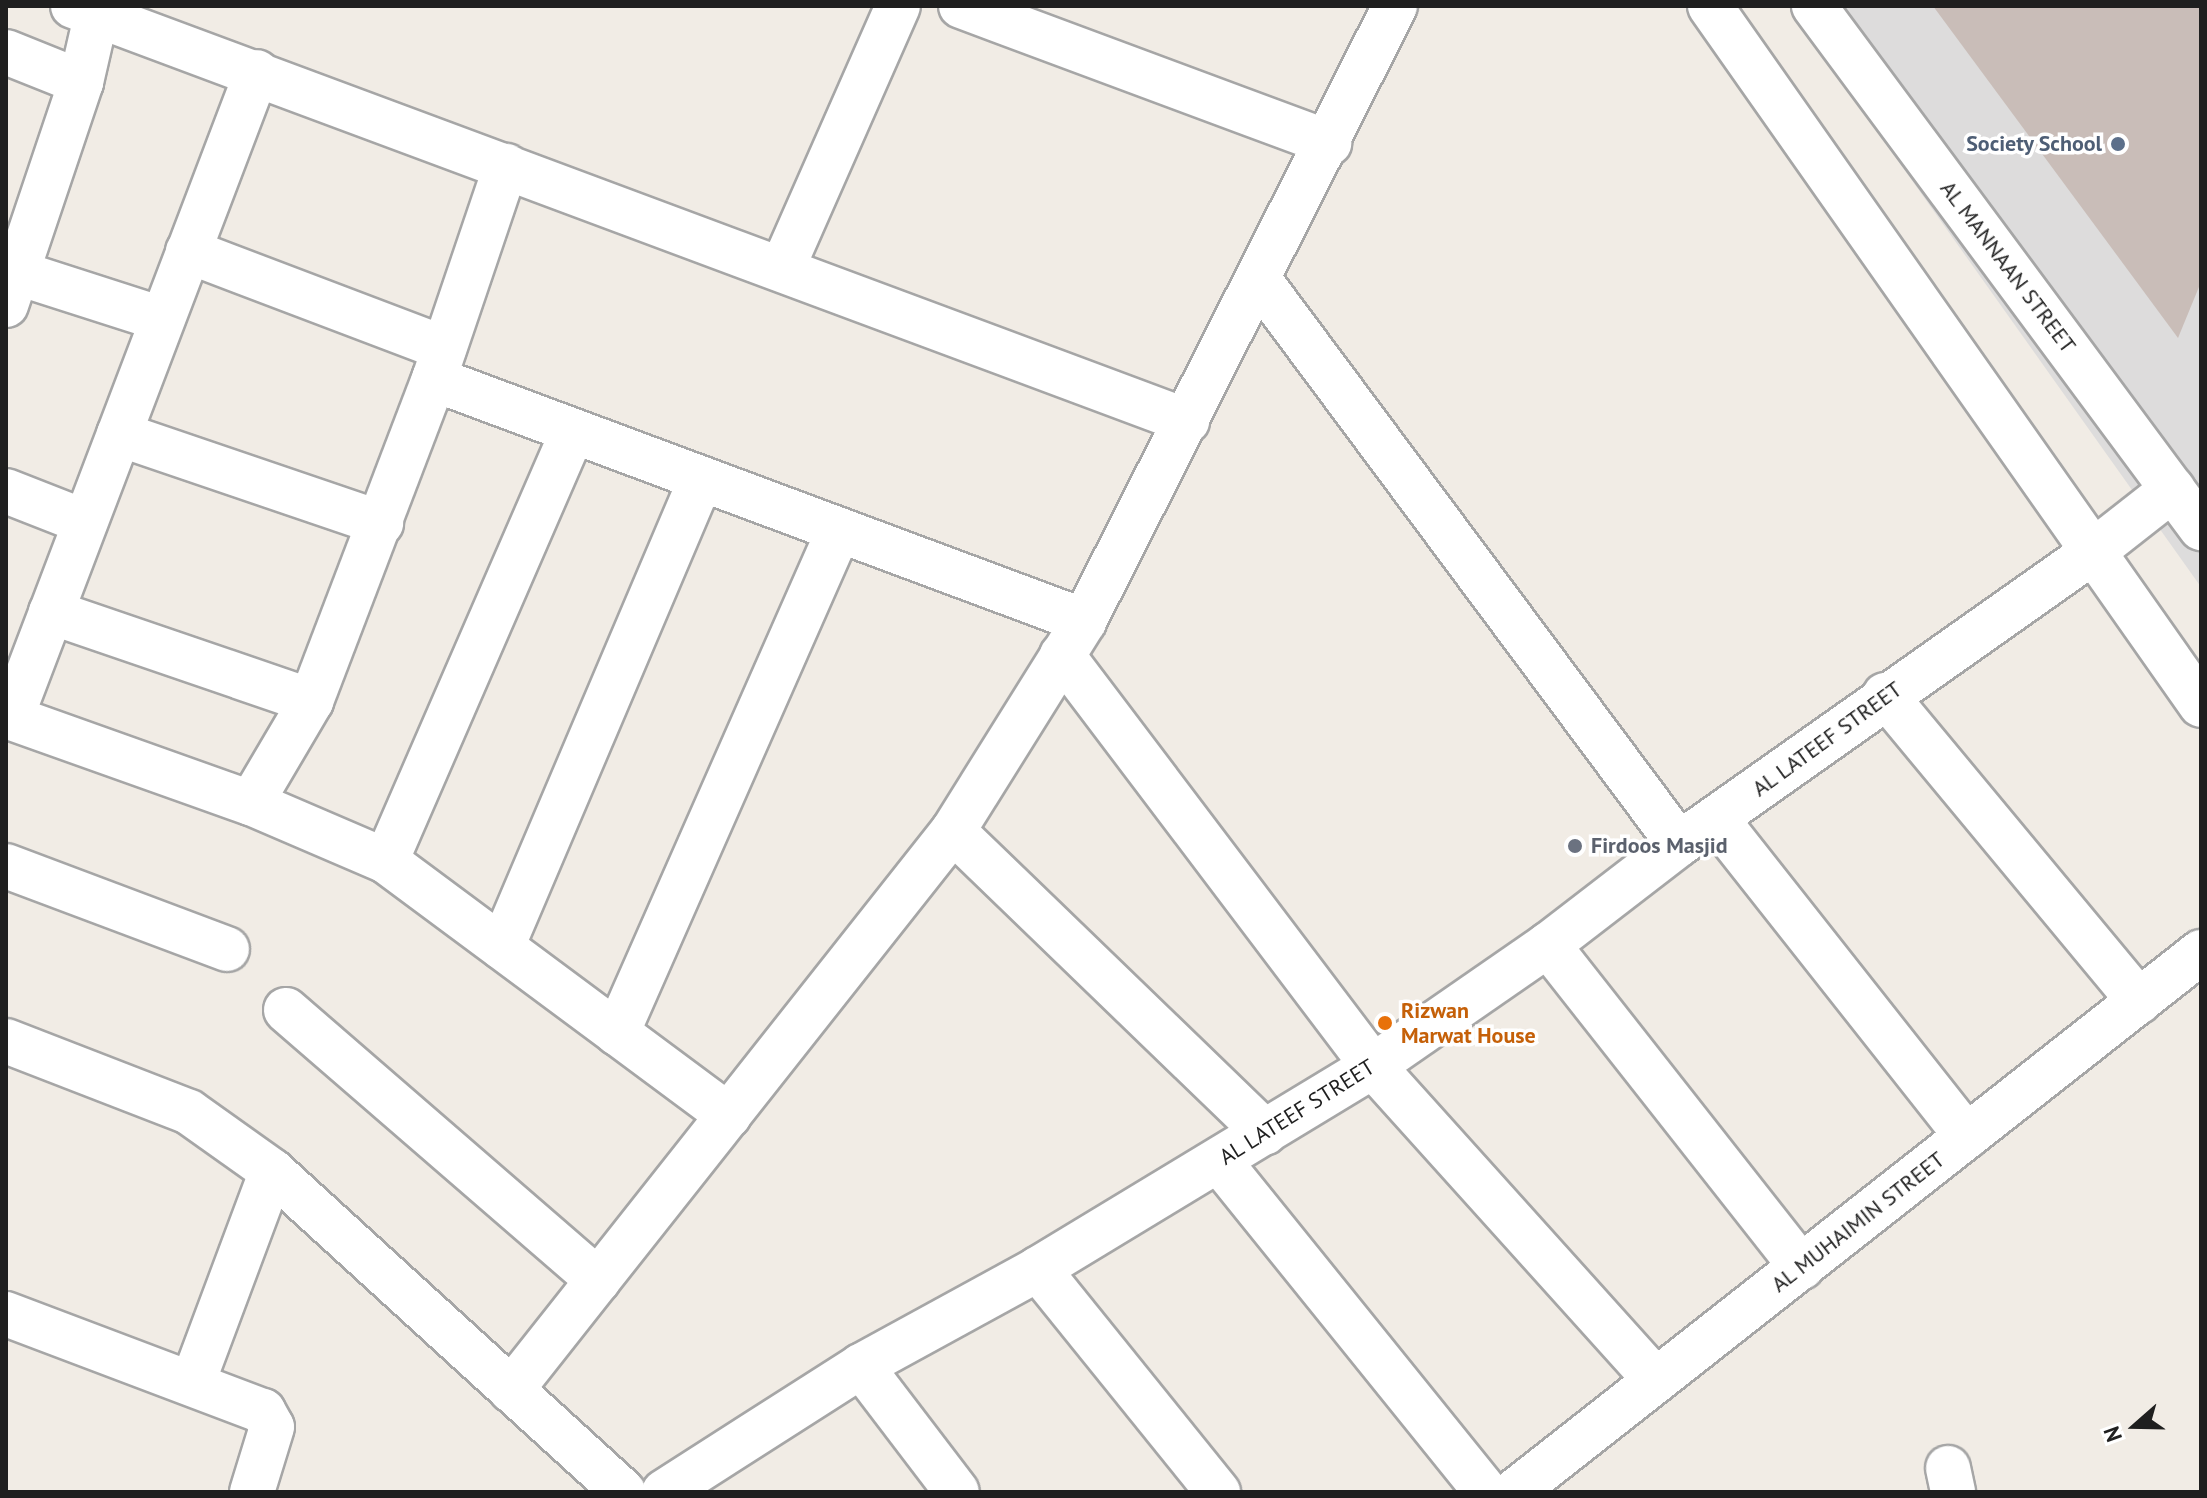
<!DOCTYPE html>
<style>
body{margin:0}
#map{position:relative;width:2207px;height:1498px;overflow:hidden;background:#f1ece5;font-family:"PT Sans",sans-serif}
div>[style]{position:absolute}
.residential>*{inset:0;background:#dddcdc}
.building>*{inset:0;background:#c9bdb8}
.roads{filter:drop-shadow(2px 0 #a6a6a6) drop-shadow(-2px 0 #a6a6a6) drop-shadow(0 2px #a6a6a6) drop-shadow(0 -2px #a6a6a6)}
.minor>*{height:44px;margin:-22px;padding:0 22px;transform-origin:22px;border-radius:22px;background:#fff}
.dots>*{width:22px;height:22px;translate:-50% -50%;box-sizing:border-box;border:4px solid #fff;border-radius:50%}
span{translate:-50% -50%;white-space:nowrap;text-align:center;line-height:1.15;-webkit-text-stroke:7px #fff;paint-order:stroke}
.service-label{font-size:22px;color:#4e5e75;font-weight:700}
.right{translate:-100% -50%;text-align:right}
.street-label{font-size:22px;color:#1f1f1f}
.worship-label{font-size:22px;color:#5b616d;font-weight:700}
.left{translate:0 -50%;text-align:left}
.food-label{font-size:22px;color:#c56008;font-weight:700}
.frame{position:absolute;inset:0;border:8px solid #1f1f1f;pointer-events:none}
.north{position:absolute;left:2095px;top:1386px;width:80px;height:80px;-webkit-text-stroke:6px #fff;paint-order:stroke;rotate:250deg;font-size:22px;font-weight:700;line-height:32px;text-align:center;color:#1f1f1f}
.north::after{content:'';display:block;margin:auto;width:28px;height:36px;background:#1f1f1f;clip-path:polygon(50% 0,100% 100%,50% 72%,0 100%)}
</style>
<div id="map">
<div class="residential">
<i style="clip-path:polygon(1788px 6px,2201px 6px,2201px 587px)"></i>
</div>
<div class="building">
<i style="clip-path:polygon(1933px 6px,2201px 6px,2201px 282px,2178px 338px)"></i>
</div>
<div class="roads">
<div class="minor">
<i style="left:73px;top:6px;width:1189px;rotate:20.43deg"></i>
<i style="left:961px;top:6px;width:393px;rotate:20.4deg"></i>
<i style="left:1710px;top:6px;width:854px;rotate:54.91deg"></i>
<i style="left:1814px;top:6px;width:650px;rotate:53.45deg"></i>
<i style="left:6px;top:52px;width:81px;rotate:21.8deg"></i>
<i style="left:188px;top:251px;width:274px;rotate:20.8deg"></i>
<i style="left:6px;top:269px;width:164px;rotate:17.8deg"></i>
<i style="left:782px;top:269px;width:287px;rotate:-66.2deg"></i>
<i style="left:1259px;top:280px;width:703px;rotate:53.33deg"></i>
<i style="left:6px;top:305px;width:235px;rotate:-71.4deg"></i>
<i style="left:81px;top:82px;width:72px;rotate:-77.1deg"></i>
<i style="left:434px;top:379px;width:694px;rotate:20.42deg"></i>
<i style="left:119px;top:434px;width:277px;rotate:18.8deg"></i>
<i style="left:6px;top:491px;width:85px;rotate:21.4deg"></i>
<i style="left:51px;top:612px;width:275px;rotate:18.9deg"></i>
<i style="left:1062px;top:655px;width:515px;rotate:52.89deg"></i>
<i style="left:1373px;top:1066px;width:423px;rotate:48deg"></i>
<i style="left:1885px;top:695px;width:398px;rotate:50.3deg"></i>
<i style="left:6px;top:716px;width:260px;rotate:19.6deg"></i>
<i style="left:251px;top:803px;width:147px;rotate:23.2deg"></i>
<i style="left:386px;top:861px;width:427px;rotate:36.6deg"></i>
<i style="left:11px;top:718px;width:691px;rotate:-69.15deg"></i>
<i style="left:251px;top:803px;width:118px;rotate:-59.5deg"></i>
<i style="left:311px;top:701px;width:345px;rotate:-69.1deg"></i>
<i style="left:434px;top:379px;width:225px;rotate:-71.3deg"></i>
<i style="left:1717px;top:820px;width:403px;rotate:51.7deg"></i>
<i style="left:953px;top:831px;width:434px;rotate:44deg"></i>
<i style="left:386px;top:861px;width:469px;rotate:-66.5deg"></i>
<i style="left:6px;top:866px;width:236px;rotate:20.6deg"></i>
<i style="left:1548px;top:945px;width:410px;rotate:51.8deg"></i>
<i style="left:502px;top:947px;width:509px;rotate:-66.96deg"></i>
<i style="left:286px;top:1010px;width:413px;rotate:40.9deg"></i>
<i style="left:617px;top:1033px;width:550px;rotate:-66.19deg"></i>
<i style="left:6px;top:1041px;width:196px;rotate:21.2deg"></i>
<i style="left:189px;top:1112px;width:102px;rotate:35.4deg"></i>
<i style="left:272px;top:1171px;width:476px;rotate:42.4deg"></i>
<i style="left:1219px;top:1161px;width:425px;rotate:51.1deg"></i>
<i style="left:1038px;top:1269px;width:287px;rotate:51.1deg"></i>
<i style="left:6px;top:1314px;width:275px;rotate:20.7deg"></i>
<i style="left:263px;top:1411px;width:18px;rotate:61deg"></i>
<i style="left:272px;top:1427px;width:68px;rotate:107.1deg"></i>
<i style="left:861px;top:1366px;width:158px;rotate:52.7deg"></i>
<i style="left:193px;top:1382px;width:225px;rotate:-69.5deg"></i>
<i style="left:511px;top:1390px;width:713px;rotate:-51.67deg"></i>
<i style="left:953px;top:831px;width:248px;rotate:-58deg"></i>
<i style="left:1084px;top:621px;width:689px;rotate:-63.17deg"></i>
<i style="left:1948px;top:1468px;width:25px;rotate:78deg"></i>
<i style="left:664px;top:1492px;width:234px;rotate:-32.6deg"></i>
<i style="left:861px;top:1366px;width:202px;rotate:-28.7deg"></i>
<i style="left:1038px;top:1269px;width:392px;rotate:-31.2deg"></i>
<i style="left:1373px;top:1066px;width:213px;rotate:-34.7deg"></i>
<i style="left:1548px;top:945px;width:165px;rotate:-37.6deg"></i>
<i style="left:1679px;top:844px;width:503px;rotate:-35.21deg"></i>
<i style="left:2090px;top:554px;width:105px;rotate:-38.1deg"></i>
<i style="left:1514px;top:1492px;width:874px;rotate:-38.17deg"></i>
</div>
</div>
<div class="dots">
<i style="left:2118px;top:144px;background:#5c6f8a"></i>
<i style="left:1575px;top:846px;background:#6b7280"></i>
<i style="left:1385px;top:1023px;background:#e8710a"></i>
</div>
<div class="service-label">
<span class="right" style="left:2102px;top:144px">Society School</span>
</div>
<div class="street-label">
<span style="left:2008px;top:267px;rotate:53deg">AL MANNAAN STREET</span>
<span style="left:1827px;top:739px;rotate:-36deg">AL LATEEF STREET</span>
<span style="left:1297px;top:1112px;rotate:-32deg">AL LATEEF STREET</span>
<span style="left:1858px;top:1222px;rotate:-38deg">AL MUHAIMIN STREET</span>
</div>
<div class="worship-label">
<span class="left" style="left:1591px;top:846px">Firdoos Masjid</span>
</div>
<div class="food-label">
<span class="left" style="left:1401px;top:1023px">Rizwan<br>Marwat House</span>
</div>
<div class="frame"></div>
<div class="north">N</div>
</div>
